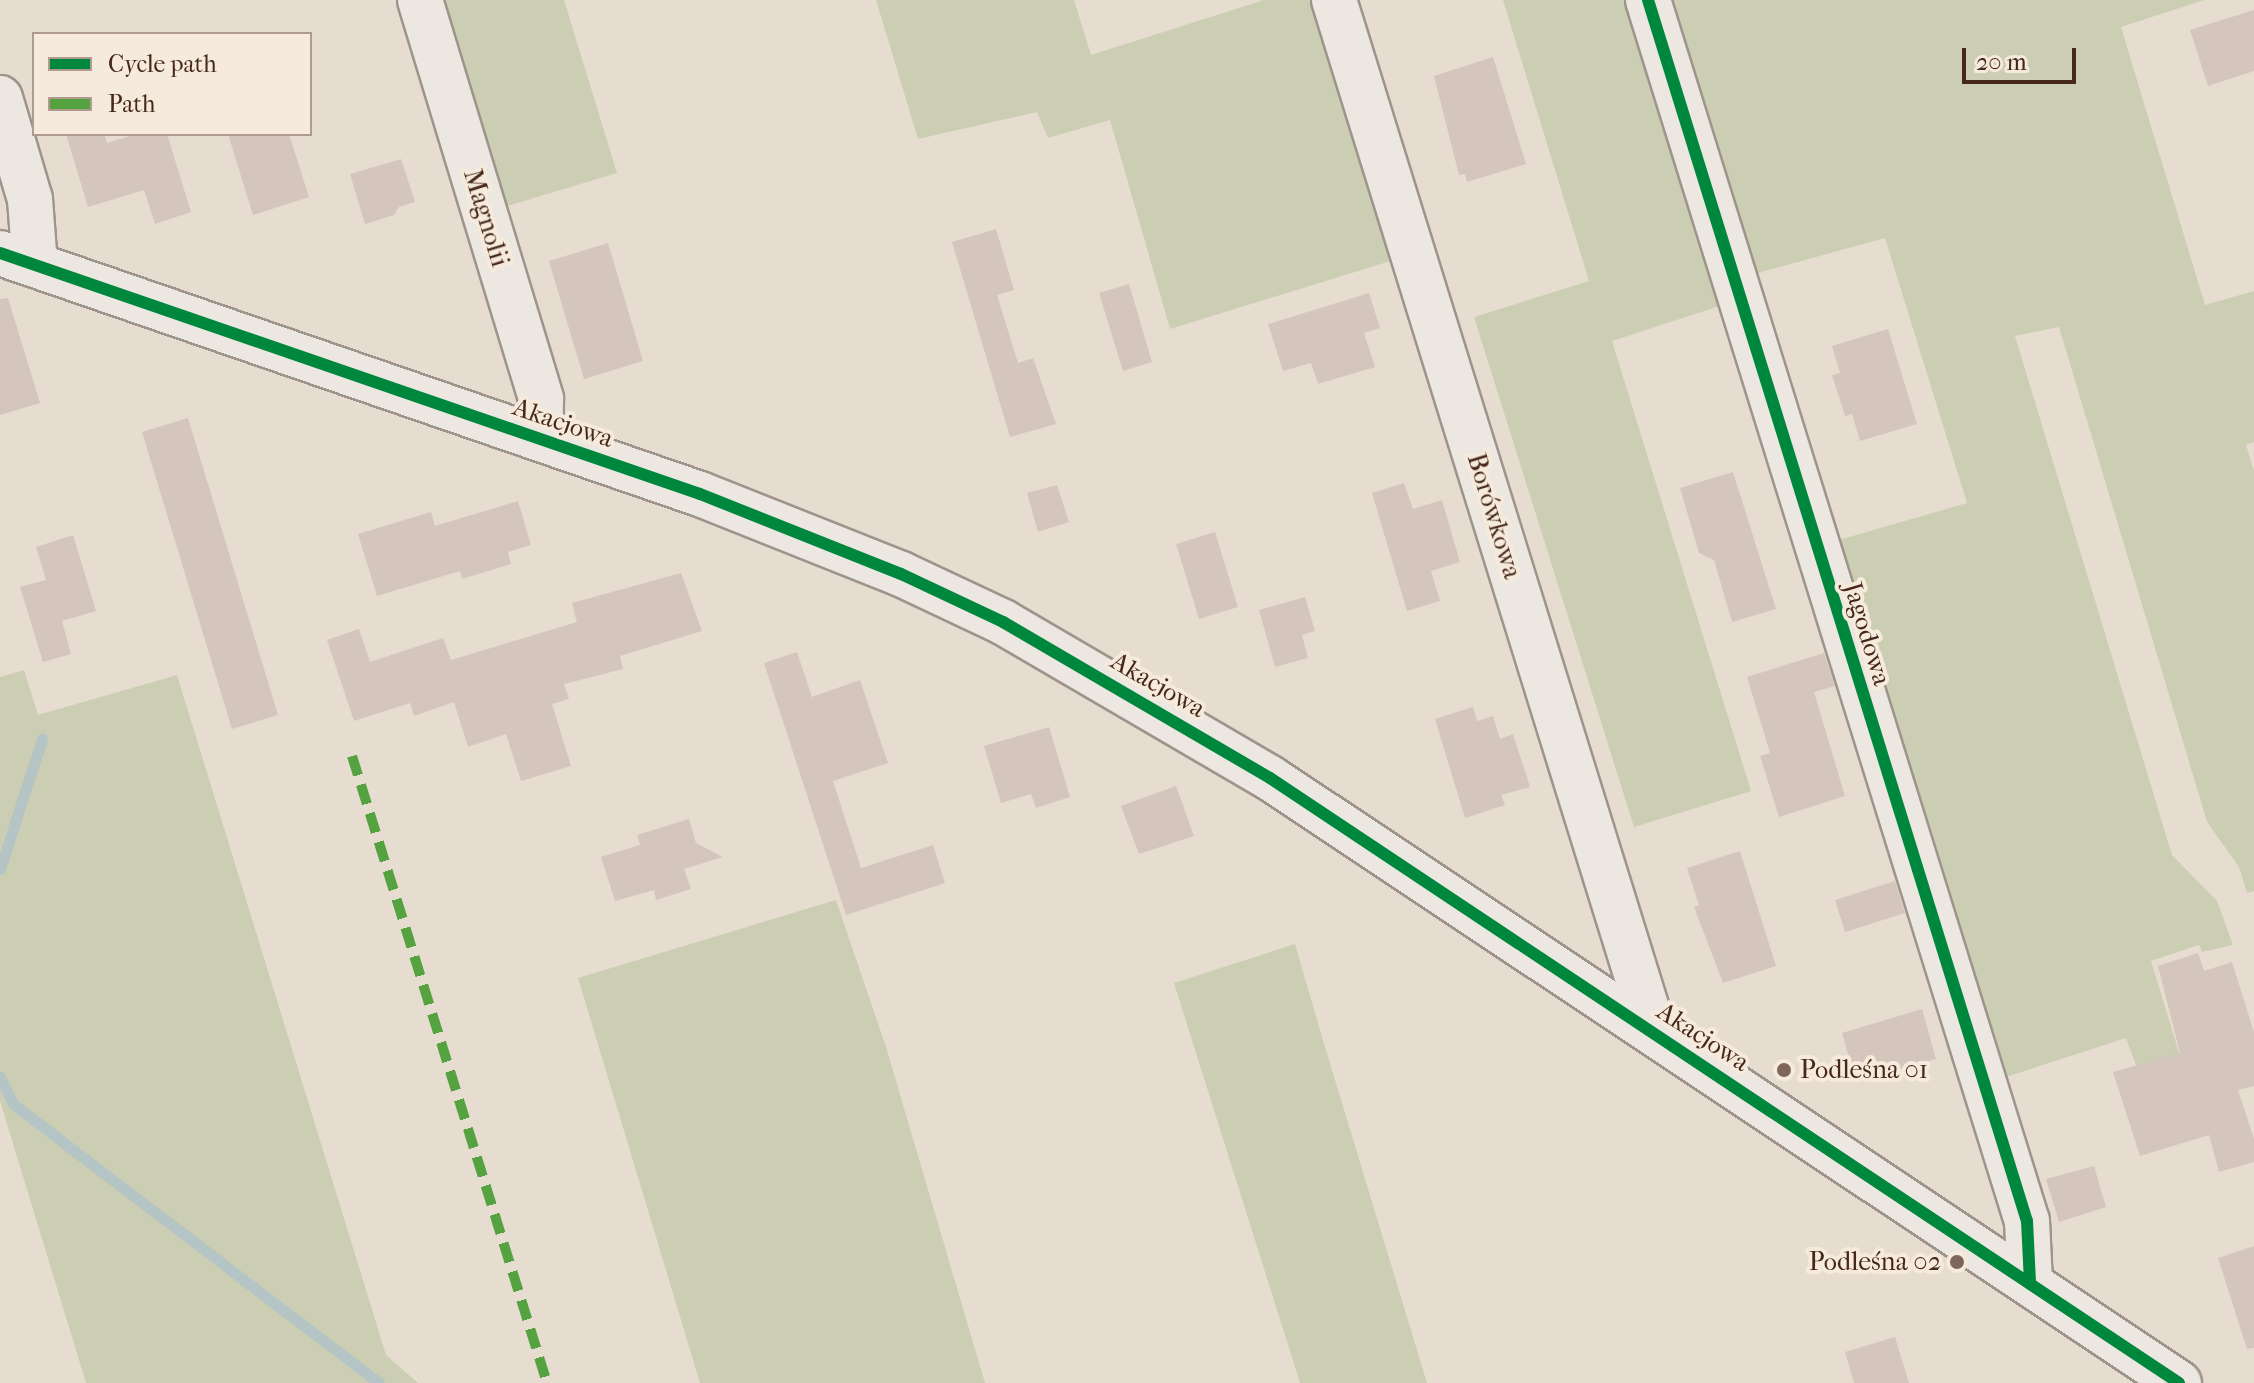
<!DOCTYPE html>
<meta charset="utf-8">
<style>
body{margin:0}
#map{position:relative;width:2254px;height:1383px;overflow:hidden;background:#e6ddd0;font-family:"IM FELL French Canon",serif}
div>[style]{position:absolute}
.green>*{inset:0;background:#cbceb2}
.stream>*{height:11px;margin:-5.5px;padding:0 5.5px;transform-origin:5.5px;border-radius:5.5px;background:#b5c4c5}
.building>*{inset:0;background:#d4c6bc}
.roads{filter:drop-shadow(2px 0 #9d948c) drop-shadow(-2px 0 #9d948c) drop-shadow(0 2px #9d948c) drop-shadow(0 -2px #9d948c)}
.minor>*{height:44px;margin:-22px;padding:0 22px;transform-origin:22px;border-radius:22px;background:#ece7e0}
.quiet>*{height:10px;margin-top:-5px;transform-origin:0;background:repeating-linear-gradient(90deg,#55a340 0 20px,transparent 0 30px)}
.cycleway>*{height:12px;margin:-6px;padding:0 6px;transform-origin:6px;border-radius:6px;background:#00873e}
.dots>*{width:22px;height:22px;translate:-50% -50%;box-sizing:border-box;border:4px solid #f5eadb;border-radius:50%}
span{translate:-50% -50%;white-space:nowrap;text-align:center;line-height:1.15;-webkit-text-stroke:8px #f5eadb;paint-order:stroke}
.street-label{font-size:26px;color:#46281b}
.poi-label{font-size:26px;color:#46281b}
.left{translate:0 -50%;text-align:left}
.right{translate:-100% -50%;text-align:right}
.legend{position:absolute;left:32px;top:32px;width:280px;height:104px;box-sizing:border-box;background:#f5eadb;border:2px solid #af9c8e;margin:0;padding:10px 14px;list-style:none;font-size:24px;color:#46281b}
.legend li{display:flex;align-items:center;gap:16px;height:40px}
.legend b{width:40px;border:2px solid #af9c8e}
.scale{position:absolute;left:1962px;top:48px;width:114px;height:36px;box-sizing:border-box;border:4px solid #46281b;border-top:0;padding-left:10px;font-size:24px;line-height:28px;white-space:nowrap;color:#46281b;-webkit-text-stroke:6px #f5eadb;paint-order:stroke}
</style>
<div id="map">
<div class="green">
<i style="clip-path:polygon(435px 0,564px 0,617px 173px,497px 209px)"></i>
<i style="clip-path:polygon(876px 0,1074px 0,1091px 55px,1264px 0,1314px 0,1397px 259px,1170px 329px,1110px 120px,1048px 138px,1037px 112px,918px 139px)"></i>
<i style="clip-path:polygon(1503px 0,1635px 0,1726px 304px,1612px 341px,1751px 791px,1634px 827px,1474px 317px,1589px 281px)"></i>
<i style="clip-path:polygon(1660px 0,2204px 0,2121px 27px,2205px 305px,2254px 291px,2254px 442px,2246px 445px,2254px 471px,2254px 891px,2247px 893px,2239px 867px,2207px 822px,2059px 327px,2015px 336px,2172px 855px,2217px 901px,2233px 945px,2202px 952px,2199px 945px,2151px 961px,2180px 1056px,2137px 1068px,2126px 1038px,2006px 1077px,1839px 540px,1967px 503px,1885px 238px,1754px 274px)"></i>
<i style="clip-path:polygon(24px 670px,38px 715px,177px 675px,386px 1355px,418px 1383px,86px 1383px,0 1101px,0 677px)"></i>
<i style="clip-path:polygon(836px 900px,886px 1047px,985px 1383px,700px 1383px,578px 978px)"></i>
<i style="clip-path:polygon(1295px 944px,1322px 1037px,1427px 1383px,1300px 1383px,1174px 983px)"></i>
</div>
<div class="stream">
<i style="left:0;top:869px;width:137px;rotate:-72.1deg"></i>
<i style="left:0;top:1077px;width:30px;rotate:64deg"></i>
<i style="left:13px;top:1104px;width:460px;rotate:37.3deg"></i>
</div>
<div class="building">
<i style="clip-path:polygon(2254px 10px,2254px 71px,2208px 86px,2190px 30px)"></i>
<i style="clip-path:polygon(1493px 57px,1526px 164px,1467px 182px,1465px 174px,1459px 175px,1434px 76px)"></i>
<i style="clip-path:polygon(66px 134px,104px 134px,107px 143px,136px 134px,167px 134px,191px 212px,155px 224px,144px 190px,88px 207px)"></i>
<i style="clip-path:polygon(228px 134px,289px 134px,309px 197px,253px 215px)"></i>
<i style="clip-path:polygon(401px 159px,415px 202px,399px 207px,394px 215px,365px 224px,350px 174px)"></i>
<i style="clip-path:polygon(996px 229px,1014px 290px,997px 295px,1018px 363px,1033px 358px,1056px 424px,1010px 437px,952px 242px)"></i>
<i style="clip-path:polygon(608px 243px,643px 361px,584px 379px,549px 261px)"></i>
<i style="clip-path:polygon(1129px 284px,1152px 362px,1123px 371px,1099px 293px)"></i>
<i style="clip-path:polygon(1369px 293px,1380px 328px,1364px 333px,1375px 367px,1318px 384px,1311px 363px,1283px 371px,1268px 324px)"></i>
<i style="clip-path:polygon(8px 298px,40px 403px,0 415px,0 299px)"></i>
<i style="clip-path:polygon(1888px 329px,1917px 424px,1860px 441px,1852px 414px,1845px 416px,1832px 375px,1840px 373px,1832px 346px)"></i>
<i style="clip-path:polygon(188px 418px,278px 715px,232px 729px,142px 432px)"></i>
<i style="clip-path:polygon(1733px 472px,1776px 609px,1732px 622px,1714px 560px,1699px 553px,1680px 488px)"></i>
<i style="clip-path:polygon(1404px 483px,1413px 509px,1442px 500px,1460px 562px,1431px 571px,1440px 601px,1407px 611px,1372px 493px)"></i>
<i style="clip-path:polygon(1057px 485px,1069px 522px,1038px 532px,1027px 493px)"></i>
<i style="clip-path:polygon(518px 501px,531px 545px,508px 552px,511px 564px,462px 579px,460px 571px,377px 596px,358px 534px,431px 512px,435px 526px)"></i>
<i style="clip-path:polygon(1215px 532px,1238px 607px,1199px 619px,1176px 544px)"></i>
<i style="clip-path:polygon(73px 535px,96px 611px,62px 621px,71px 654px,43px 662px,20px 587px,46px 580px,36px 547px)"></i>
<i style="clip-path:polygon(681px 573px,702px 631px,620px 656px,623px 669px,564px 684px,569px 699px,552px 704px,571px 766px,521px 781px,506px 734px,468px 747px,454px 702px,414px 716px,410px 703px,354px 721px,327px 640px,359px 629px,370px 662px,443px 638px,451px 660px,577px 622px,572px 603px)"></i>
<i style="clip-path:polygon(1305px 597px,1315px 631px,1302px 635px,1308px 658px,1275px 667px,1259px 610px)"></i>
<i style="clip-path:polygon(797px 652px,812px 697px,860px 680px,888px 763px,833px 781px,861px 868px,933px 845px,945px 883px,846px 915px,764px 663px)"></i>
<i style="clip-path:polygon(1824px 653px,1835px 686px,1814px 692px,1845px 796px,1779px 817px,1760px 756px,1770px 753px,1747px 677px)"></i>
<i style="clip-path:polygon(1473px 707px,1477px 721px,1493px 716px,1500px 739px,1513px 734px,1530px 787px,1501px 795px,1505px 805px,1465px 818px,1435px 719px)"></i>
<i style="clip-path:polygon(1049px 727px,1070px 797px,1036px 808px,1031px 794px,1001px 803px,984px 746px)"></i>
<i style="clip-path:polygon(1176px 786px,1194px 836px,1139px 854px,1121px 806px)"></i>
<i style="clip-path:polygon(689px 819px,696px 843px,723px 857px,684px 869px,691px 889px,656px 900px,654px 890px,615px 901px,601px 857px,640px 845px,637px 835px)"></i>
<i style="clip-path:polygon(1740px 851px,1776px 966px,1723px 983px,1694px 907px,1699px 905px,1687px 868px)"></i>
<i style="clip-path:polygon(1895px 881px,1905px 913px,1845px 932px,1835px 900px)"></i>
<i style="clip-path:polygon(2198px 953px,2204px 971px,2232px 962px,2254px 1032px,2254px 1086px,2238px 1090px,2254px 1139px,2254px 1162px,2219px 1172px,2209px 1135px,2140px 1156px,2113px 1072px,2180px 1053px,2158px 966px)"></i>
<i style="clip-path:polygon(1922px 1009px,1936px 1059px,1856px 1082px,1842px 1033px)"></i>
<i style="clip-path:polygon(2094px 1166px,2106px 1207px,2059px 1222px,2046px 1179px)"></i>
<i style="clip-path:polygon(2254px 1246px,2254px 1348px,2247px 1349px,2218px 1258px)"></i>
<i style="clip-path:polygon(1895px 1337px,1909px 1383px,1854px 1383px,1845px 1352px)"></i>
</div>
<div class="roads">
<div class="minor">
<i style="left:420px;top:0;width:417px;rotate:73.1deg"></i>
<i style="left:541px;top:399px;width:39px;rotate:91deg"></i>
<i style="left:1334px;top:0;width:1080px;rotate:72.77deg"></i>
<i style="left:1648px;top:0;width:1278px;rotate:72.76deg"></i>
<i style="left:2027px;top:1221px;width:61px;rotate:87.2deg"></i>
<i style="left:0;top:98px;width:105px;rotate:73.5deg"></i>
<i style="left:30px;top:199px;width:66px;rotate:85.7deg"></i>
<i style="left:0;top:253px;width:740px;rotate:19deg"></i>
<i style="left:700px;top:494px;width:216px;rotate:21.7deg"></i>
<i style="left:901px;top:574px;width:113px;rotate:25.2deg"></i>
<i style="left:1003px;top:622px;width:309px;rotate:30.3deg"></i>
<i style="left:1270px;top:778px;width:1092px;rotate:33.65deg"></i>
</div>
</div>
<div class="quiet">
<i style="left:352px;top:756px;width:657px;rotate:72.72deg"></i>
</div>
<div class="cycleway">
<i style="left:1648px;top:0;width:1278px;rotate:72.76deg"></i>
<i style="left:2027px;top:1221px;width:61px;rotate:87.2deg"></i>
<i style="left:0;top:253px;width:740px;rotate:19deg"></i>
<i style="left:700px;top:494px;width:216px;rotate:21.7deg"></i>
<i style="left:901px;top:574px;width:113px;rotate:25.2deg"></i>
<i style="left:1003px;top:622px;width:309px;rotate:30.3deg"></i>
<i style="left:1270px;top:778px;width:1092px;rotate:33.65deg"></i>
</div>
<div class="dots">
<i style="left:1784px;top:1070px;background:#7e675a"></i>
<i style="left:1957px;top:1262px;background:#7e675a"></i>
</div>
<div class="street-label">
<span style="left:486px;top:218px;rotate:73deg">Magnolii</span>
<span style="left:563px;top:423px;rotate:19deg">Akacjowa</span>
<span style="left:1494px;top:516px;rotate:73deg">Borówkowa</span>
<span style="left:1867px;top:634px;rotate:73deg">Jagodowa</span>
<span style="left:1158px;top:685px;rotate:30deg">Akacjowa</span>
<span style="left:1703px;top:1037px;rotate:33deg">Akacjowa</span>
</div>
<div class="poi-label">
<span class="left" style="left:1800px;top:1070px">Podleśna 01</span>
<span class="right" style="left:1941px;top:1262px">Podleśna 02</span>
</div>
<ul class="legend">
<li><b style="height:10px;background:#00873e"></b>Cycle path</li>
<li><b style="height:10px;background:#55a340"></b>Path</li>
</ul>
<div class="scale">20 m</div>
</div>
